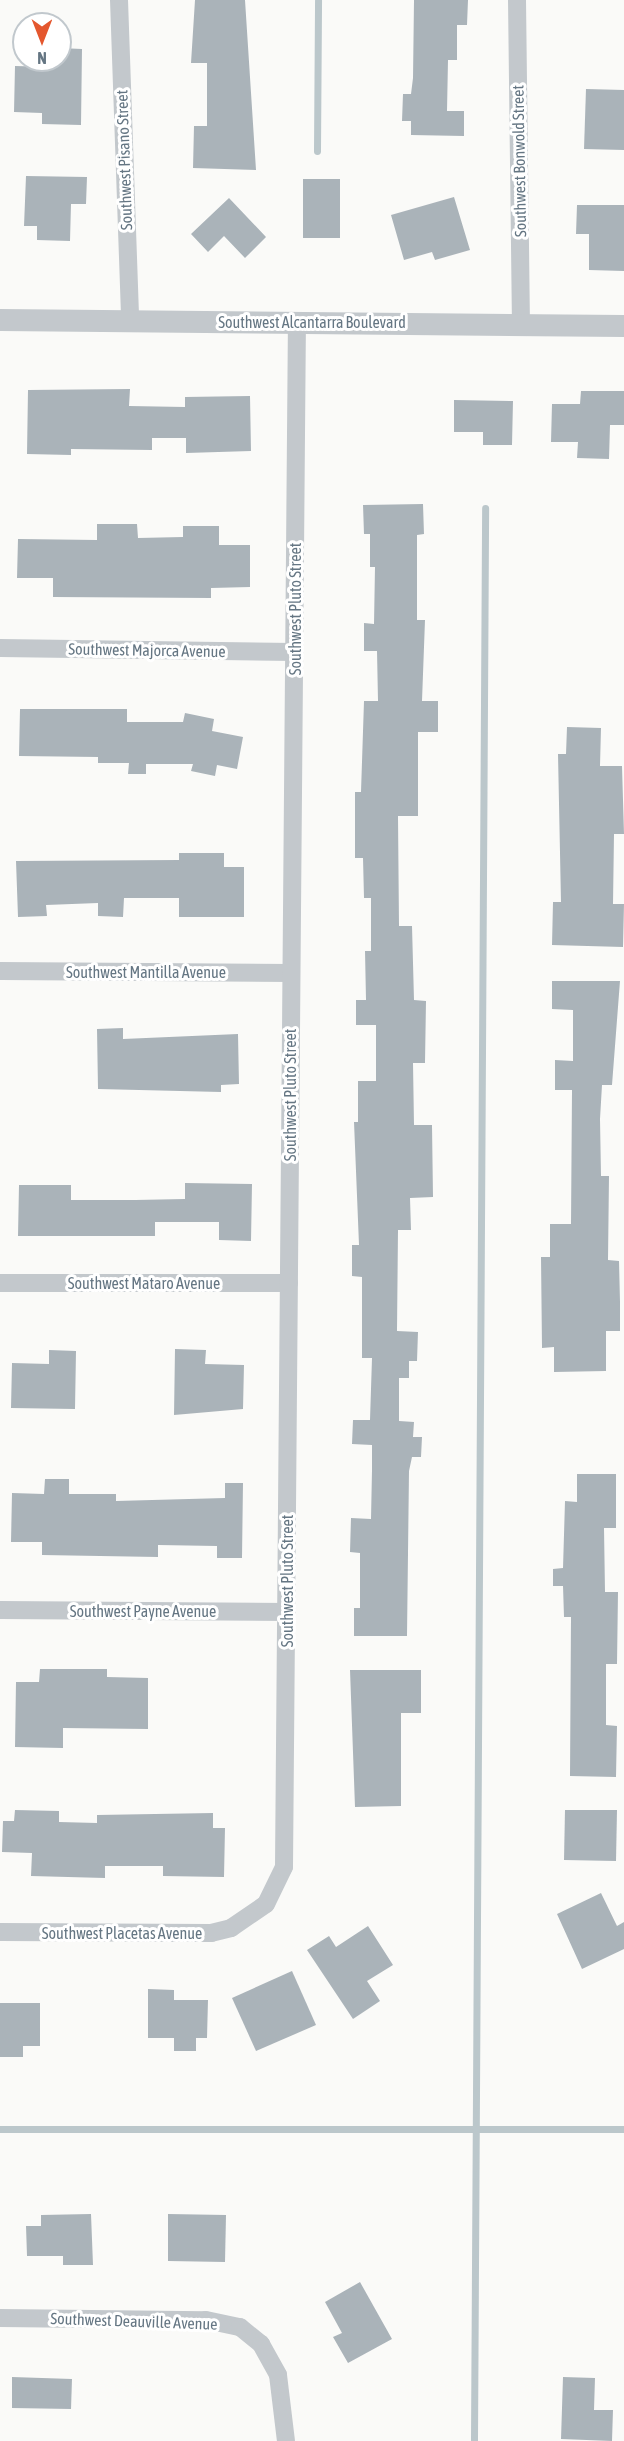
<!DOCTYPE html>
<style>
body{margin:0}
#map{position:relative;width:624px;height:2441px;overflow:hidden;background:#fafaf8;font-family:"Asap Condensed",sans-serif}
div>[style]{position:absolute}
.stream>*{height:7px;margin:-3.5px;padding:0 3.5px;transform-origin:3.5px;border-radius:3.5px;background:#bbc7cb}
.building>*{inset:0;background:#aab3b9}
.minor>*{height:18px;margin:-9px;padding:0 9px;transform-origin:9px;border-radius:9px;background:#c3c8cc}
.tertiary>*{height:22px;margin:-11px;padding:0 11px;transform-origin:11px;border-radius:11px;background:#c3c8cc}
span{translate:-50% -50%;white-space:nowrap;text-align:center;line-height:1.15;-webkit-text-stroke:6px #fff;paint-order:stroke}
.street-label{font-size:16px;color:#657683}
.north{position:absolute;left:12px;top:12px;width:60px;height:60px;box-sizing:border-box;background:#fff;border:2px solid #c1c8cd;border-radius:50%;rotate:180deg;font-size:16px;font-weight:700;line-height:24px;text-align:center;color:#657683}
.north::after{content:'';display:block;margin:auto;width:21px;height:27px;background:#e4572e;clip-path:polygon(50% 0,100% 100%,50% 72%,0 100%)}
</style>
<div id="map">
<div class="stream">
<i style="left:317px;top:151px;width:151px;rotate:-89.6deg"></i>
<i style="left:0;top:2129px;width:624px"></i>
<i style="left:474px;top:2441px;width:1933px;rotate:-89.67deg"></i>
</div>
<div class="building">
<i style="clip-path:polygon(195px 0,245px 0,256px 170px,193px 168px,194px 126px,207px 126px,207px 63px,191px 63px)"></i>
<i style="clip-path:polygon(414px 0,468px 0,467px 25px,457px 25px,457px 60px,448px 60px,447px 111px,464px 111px,464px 136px,411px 135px,411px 121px,402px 121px,403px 94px,411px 94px,413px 78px)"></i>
<i style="clip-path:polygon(60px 48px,82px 49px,81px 125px,42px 124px,42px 113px,14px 112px,15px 66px,53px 67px)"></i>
<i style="clip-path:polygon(586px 89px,624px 90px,624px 150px,584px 149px)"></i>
<i style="clip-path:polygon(26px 176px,87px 177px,86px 204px,71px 204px,70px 241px,37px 240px,37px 226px,24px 226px)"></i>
<i style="clip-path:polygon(303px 179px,340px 179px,340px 238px,303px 238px)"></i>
<i style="clip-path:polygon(454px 197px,470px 250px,435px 260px,432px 252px,404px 260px,391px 215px)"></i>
<i style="clip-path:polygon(229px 198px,266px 237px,245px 258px,224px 236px,208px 252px,191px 234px)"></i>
<i style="clip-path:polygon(577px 205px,624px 205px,624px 271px,589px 270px,589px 234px,576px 234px)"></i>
<i style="clip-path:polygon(130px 389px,129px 406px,185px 407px,185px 397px,250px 396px,251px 451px,186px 453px,186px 438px,152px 438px,152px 450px,71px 449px,71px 455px,27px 454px,28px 390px)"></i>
<i style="clip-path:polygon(581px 391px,624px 391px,624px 425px,610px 425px,609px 459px,577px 458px,578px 442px,551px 442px,552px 404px,580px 404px)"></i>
<i style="clip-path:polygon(454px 400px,513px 401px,512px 445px,483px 445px,483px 432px,454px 432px)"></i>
<i style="clip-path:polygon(423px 504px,424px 534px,417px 535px,417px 620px,425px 620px,422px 701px,438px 701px,438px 732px,418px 732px,418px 816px,398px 816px,399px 926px,412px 926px,414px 1000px,426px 1001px,425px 1063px,413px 1063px,414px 1125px,432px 1125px,433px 1197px,410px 1198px,411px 1230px,398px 1230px,397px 1331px,418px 1332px,417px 1361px,409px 1361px,409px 1378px,399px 1378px,399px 1421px,414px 1422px,413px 1437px,422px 1437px,421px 1457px,412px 1457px,409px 1471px,407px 1636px,354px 1636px,354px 1608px,360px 1608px,360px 1553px,350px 1552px,351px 1518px,371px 1519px,372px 1470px,372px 1445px,352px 1444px,353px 1420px,370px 1420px,372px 1358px,362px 1358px,362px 1277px,352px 1276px,352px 1245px,359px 1245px,354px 1122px,358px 1122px,358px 1081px,376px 1081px,376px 1025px,356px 1025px,356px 1000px,366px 1000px,365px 951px,371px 951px,371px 898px,364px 898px,363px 858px,355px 858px,355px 792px,361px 792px,364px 701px,378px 701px,377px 651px,364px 651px,364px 623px,374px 624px,375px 567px,370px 567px,370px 534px,364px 534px,363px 505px)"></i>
<i style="clip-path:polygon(97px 524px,137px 524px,138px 538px,183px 537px,183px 526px,219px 526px,219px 545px,250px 545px,250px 587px,211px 588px,211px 598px,53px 597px,53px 578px,17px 578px,18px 539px,97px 540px)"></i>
<i style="clip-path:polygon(20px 709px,127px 709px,127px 722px,183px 722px,185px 713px,214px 719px,212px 731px,243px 737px,237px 769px,217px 765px,215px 776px,191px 771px,193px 764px,146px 764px,146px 774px,128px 774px,129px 763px,98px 763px,98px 757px,19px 756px)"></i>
<i style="clip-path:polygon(567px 727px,601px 728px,600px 766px,622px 766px,624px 834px,614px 834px,613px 904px,624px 904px,623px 947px,552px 945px,553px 902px,561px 902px,558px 754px,566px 754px)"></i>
<i style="clip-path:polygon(179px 853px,224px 853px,224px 867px,244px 867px,244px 917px,179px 917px,179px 898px,124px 898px,123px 917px,98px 916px,98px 903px,46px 905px,47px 916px,18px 917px,16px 861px,179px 860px)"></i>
<i style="clip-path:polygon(552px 981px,620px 981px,612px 1085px,602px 1085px,600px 1119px,601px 1176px,609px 1176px,608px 1260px,619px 1261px,620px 1302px,620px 1331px,606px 1331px,606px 1371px,554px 1372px,554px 1347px,542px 1348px,541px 1257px,550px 1257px,550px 1224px,571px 1224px,572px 1090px,555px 1090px,555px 1060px,573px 1061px,573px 1010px,552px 1009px)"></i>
<i style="clip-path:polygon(123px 1028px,123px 1039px,238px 1034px,239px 1084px,221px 1085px,221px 1092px,98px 1089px,97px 1029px)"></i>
<i style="clip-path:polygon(185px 1183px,252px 1184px,251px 1241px,219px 1240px,219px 1222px,155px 1222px,155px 1236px,18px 1236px,19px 1185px,71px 1185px,71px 1200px,135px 1200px,185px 1199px)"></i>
<i style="clip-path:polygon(175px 1349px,206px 1350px,205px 1364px,244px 1365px,243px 1409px,174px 1415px)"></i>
<i style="clip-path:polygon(49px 1350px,76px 1351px,75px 1409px,11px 1408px,12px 1363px,49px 1364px)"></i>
<i style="clip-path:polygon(577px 1474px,616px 1474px,616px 1528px,604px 1528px,605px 1592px,618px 1592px,617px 1664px,606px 1664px,606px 1725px,617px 1726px,616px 1777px,570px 1776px,571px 1617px,564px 1617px,563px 1586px,553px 1586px,553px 1569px,563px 1568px,565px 1501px,577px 1502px)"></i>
<i style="clip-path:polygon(45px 1479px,69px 1479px,69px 1494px,116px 1494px,116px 1501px,225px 1498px,225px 1483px,243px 1483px,242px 1558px,217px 1558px,217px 1546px,158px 1545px,158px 1557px,42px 1555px,42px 1542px,11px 1542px,12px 1493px,44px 1494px)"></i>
<i style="clip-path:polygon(40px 1669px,107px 1669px,107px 1677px,148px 1678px,148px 1729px,63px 1728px,63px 1748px,15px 1747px,16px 1682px,39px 1682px)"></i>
<i style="clip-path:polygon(350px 1670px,421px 1670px,421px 1713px,401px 1713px,401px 1806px,355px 1807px)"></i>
<i style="clip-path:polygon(15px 1810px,59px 1811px,59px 1822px,97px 1823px,97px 1815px,213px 1813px,213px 1828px,225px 1828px,224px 1877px,163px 1876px,163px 1866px,105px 1866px,105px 1878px,31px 1876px,32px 1853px,2px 1852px,3px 1821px,14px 1821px)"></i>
<i style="clip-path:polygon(565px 1810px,617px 1810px,616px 1861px,564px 1860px)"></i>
<i style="clip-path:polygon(601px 1893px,617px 1926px,624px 1922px,624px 1949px,582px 1969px,557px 1914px)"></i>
<i style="clip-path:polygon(368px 1926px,393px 1965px,367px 1981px,380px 2001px,353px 2019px,307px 1950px,329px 1936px,336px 1947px)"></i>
<i style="clip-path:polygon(292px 1971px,316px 2025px,256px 2051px,232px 1998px)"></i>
<i style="clip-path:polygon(148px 1989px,174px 1990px,174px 2000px,208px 2000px,207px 2038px,196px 2038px,196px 2051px,174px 2051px,174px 2038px,148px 2038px)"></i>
<i style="clip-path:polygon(0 2003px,40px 2003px,40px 2046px,23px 2046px,23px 2057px,0 2057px)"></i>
<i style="clip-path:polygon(91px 2214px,93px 2265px,63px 2265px,63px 2256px,27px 2256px,26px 2226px,41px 2226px,41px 2215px)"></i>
<i style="clip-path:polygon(168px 2214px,226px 2215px,225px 2262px,168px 2261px)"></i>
<i style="clip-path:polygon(360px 2282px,392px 2339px,348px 2363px,333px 2337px,342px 2333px,325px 2302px)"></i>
<i style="clip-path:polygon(12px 2377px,72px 2379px,71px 2409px,12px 2408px)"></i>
<i style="clip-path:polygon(563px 2377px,595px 2378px,594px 2410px,613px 2410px,612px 2441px,561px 2439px)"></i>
</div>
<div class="minor">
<i style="left:119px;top:0;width:320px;rotate:88deg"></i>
<i style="left:517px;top:0;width:322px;rotate:89.3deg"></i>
<i style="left:0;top:648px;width:294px;rotate:0.8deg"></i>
<i style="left:0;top:971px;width:291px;rotate:0.4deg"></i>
<i style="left:0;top:1283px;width:289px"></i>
<i style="left:0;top:1610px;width:287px;rotate:0.4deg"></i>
<i style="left:0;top:1932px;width:211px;rotate:0.3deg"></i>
<i style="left:211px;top:1933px;width:21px;rotate:-14deg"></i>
<i style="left:231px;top:1928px;width:42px;rotate:-34.4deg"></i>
<i style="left:266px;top:1904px;width:41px;rotate:-64.1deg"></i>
<i style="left:284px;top:1867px;width:1544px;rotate:-89.52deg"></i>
<i style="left:0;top:2318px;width:206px;rotate:0.6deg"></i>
<i style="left:206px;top:2320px;width:35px;rotate:12deg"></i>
<i style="left:240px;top:2327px;width:27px;rotate:39deg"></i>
<i style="left:261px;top:2344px;width:35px;rotate:61deg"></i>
<i style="left:278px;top:2375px;width:66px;rotate:83.1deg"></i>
</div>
<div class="tertiary">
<i style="left:0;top:320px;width:624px;rotate:0.55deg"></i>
</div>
<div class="street-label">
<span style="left:124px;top:160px;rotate:-92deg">Southwest Pisano Street</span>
<span style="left:519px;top:161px;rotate:-91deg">Southwest Bonwold Street</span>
<span style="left:312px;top:322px">Southwest Alcantarra Boulevard</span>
<span style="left:295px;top:609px;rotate:-90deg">Southwest Pluto Street</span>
<span style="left:147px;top:650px;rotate:1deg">Southwest Majorca Avenue</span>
<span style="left:146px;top:972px">Southwest Mantilla Avenue</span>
<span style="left:290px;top:1095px;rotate:-90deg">Southwest Pluto Street</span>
<span style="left:144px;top:1283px">Southwest Mataro Avenue</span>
<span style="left:287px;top:1581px;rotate:-90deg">Southwest Pluto Street</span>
<span style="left:143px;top:1611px">Southwest Payne Avenue</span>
<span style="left:122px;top:1933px">Southwest Placetas Avenue</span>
<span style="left:134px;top:2321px;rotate:2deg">Southwest Deauville Avenue</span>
</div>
<div class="north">N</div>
</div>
